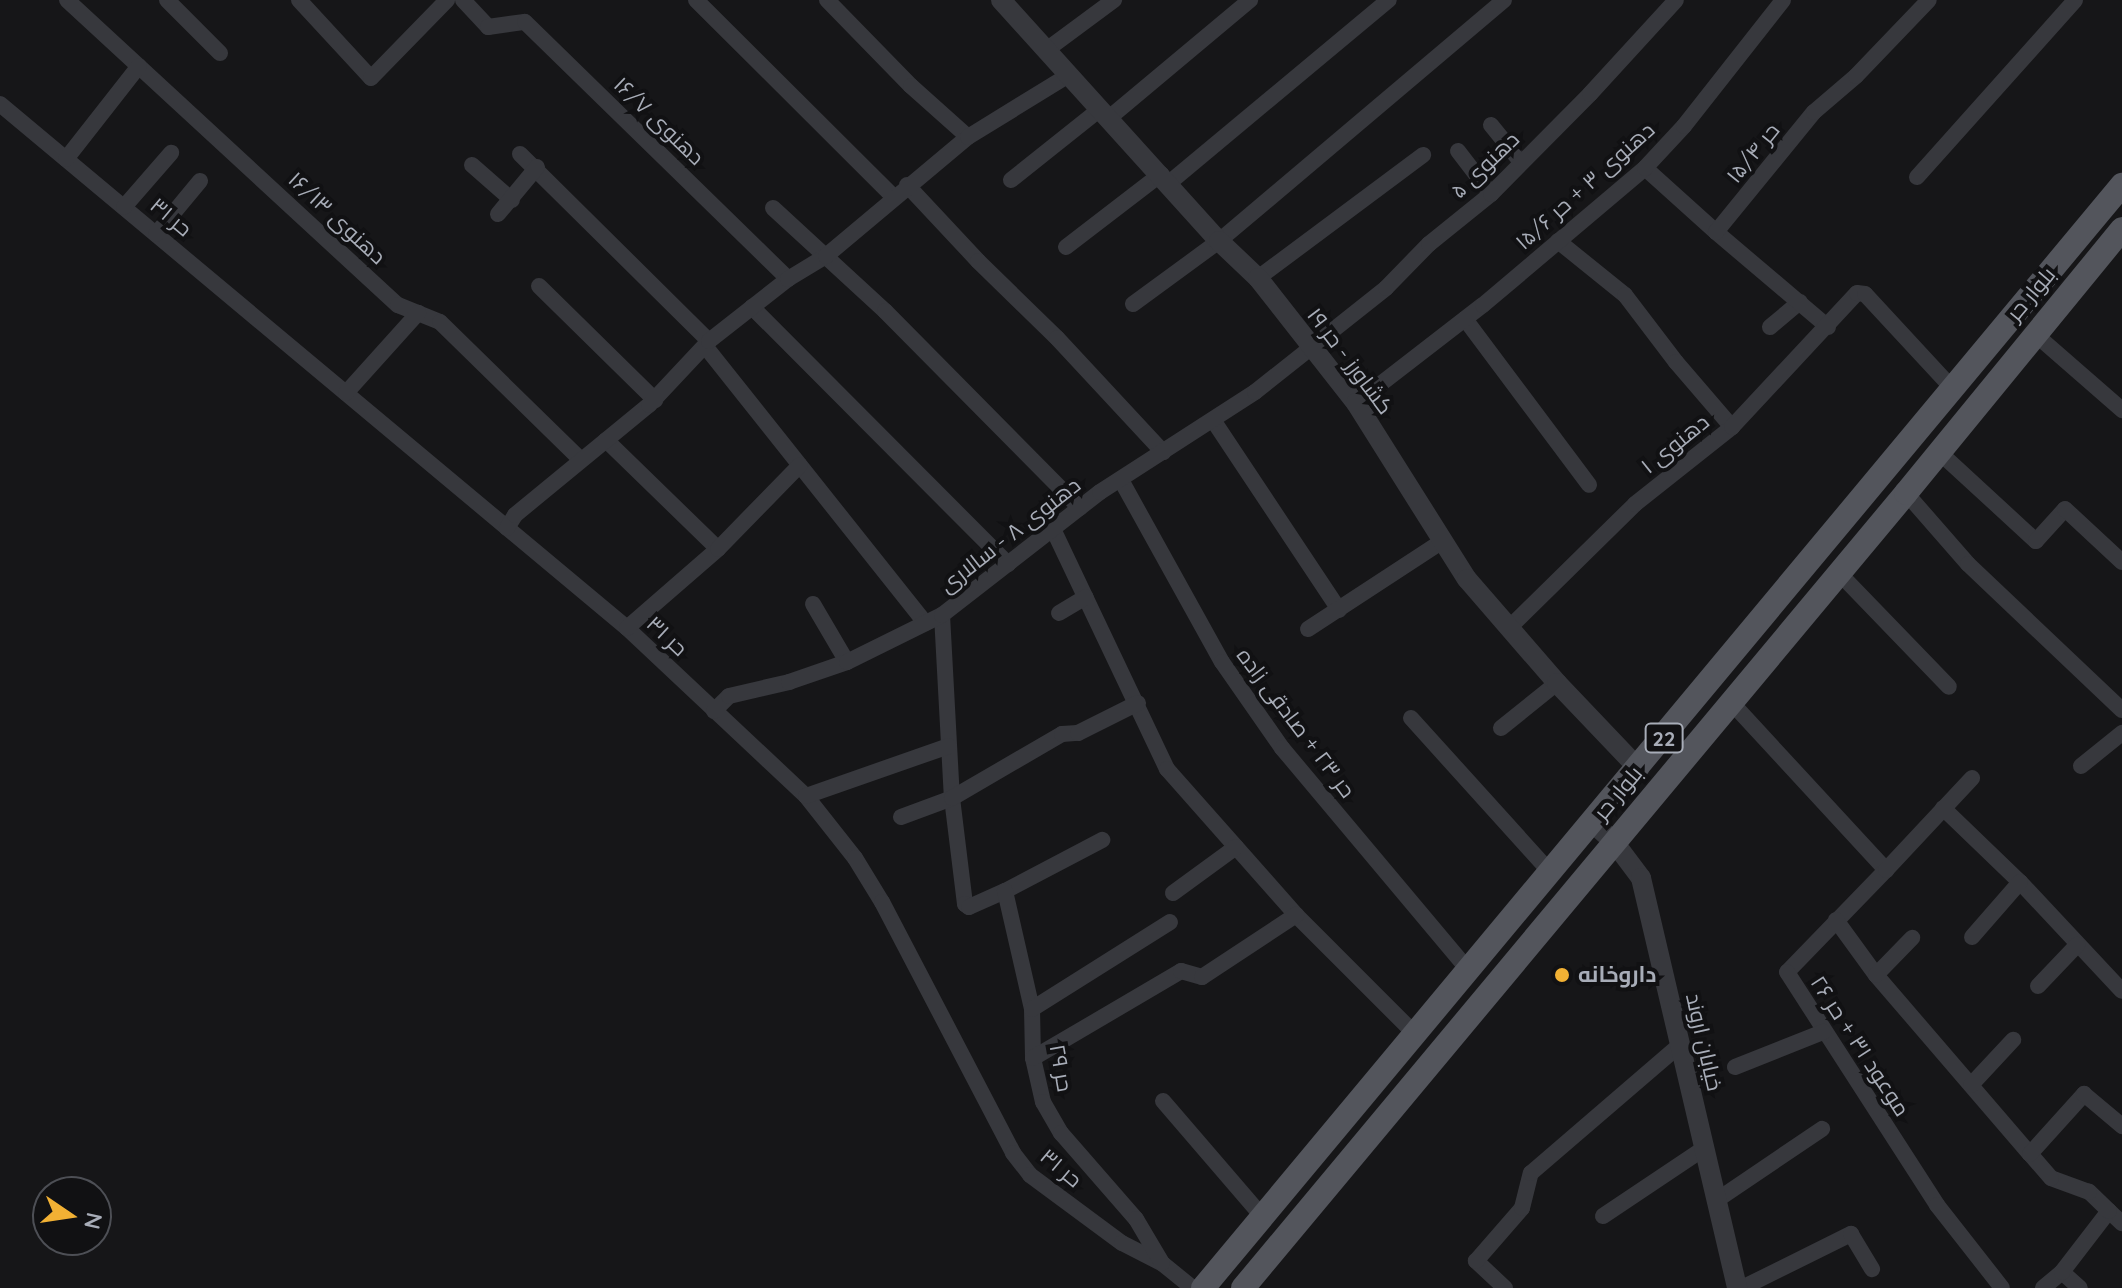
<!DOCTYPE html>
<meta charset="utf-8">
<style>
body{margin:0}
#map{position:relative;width:2122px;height:1288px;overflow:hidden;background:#161618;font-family:Quicksand,Cairo,sans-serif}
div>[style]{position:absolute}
.minor>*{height:16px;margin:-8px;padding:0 8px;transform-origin:8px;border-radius:8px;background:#37383d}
.tertiary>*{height:20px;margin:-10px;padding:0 10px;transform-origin:10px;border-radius:10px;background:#37383d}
.primary>*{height:24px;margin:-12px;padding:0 12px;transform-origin:12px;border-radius:12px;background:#53555c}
.dots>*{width:22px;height:22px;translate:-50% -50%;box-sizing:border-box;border:4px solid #111113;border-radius:50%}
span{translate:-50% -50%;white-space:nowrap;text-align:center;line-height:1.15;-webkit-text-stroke:8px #111113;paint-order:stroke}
.shield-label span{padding:2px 6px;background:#111113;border:2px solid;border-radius:6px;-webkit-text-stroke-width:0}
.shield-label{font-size:20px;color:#a8adb8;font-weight:700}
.street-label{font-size:22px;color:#a8adb8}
.poi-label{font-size:22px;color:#a8adb8;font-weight:700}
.left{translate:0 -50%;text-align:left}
.north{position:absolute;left:32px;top:1176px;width:80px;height:80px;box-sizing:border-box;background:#111113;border:2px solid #4d4f55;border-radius:50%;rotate:103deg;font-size:22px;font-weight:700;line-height:32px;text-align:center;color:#a8adb8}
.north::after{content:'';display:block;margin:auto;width:28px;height:36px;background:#f2b134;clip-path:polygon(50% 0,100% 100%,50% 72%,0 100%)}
</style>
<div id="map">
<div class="minor">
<i style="left:67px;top:0;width:450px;rotate:42.7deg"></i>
<i style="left:398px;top:305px;width:45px;rotate:22deg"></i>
<i style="left:440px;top:322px;width:197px;rotate:44.4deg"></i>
<i style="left:167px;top:0;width:75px;rotate:45deg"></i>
<i style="left:299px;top:0;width:106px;rotate:47.3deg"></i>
<i style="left:371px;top:78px;width:109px;rotate:-45.7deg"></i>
<i style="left:463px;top:0;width:37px;rotate:47deg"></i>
<i style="left:488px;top:27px;width:37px;rotate:-8deg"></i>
<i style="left:525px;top:22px;width:368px;rotate:44.3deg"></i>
<i style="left:696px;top:0;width:278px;rotate:44.9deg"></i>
<i style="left:827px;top:0;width:120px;rotate:45.7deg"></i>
<i style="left:911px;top:86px;width:76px;rotate:41.8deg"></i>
<i style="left:1045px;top:51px;width:86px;rotate:-36.5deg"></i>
<i style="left:0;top:104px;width:817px;rotate:39.89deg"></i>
<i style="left:627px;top:628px;width:245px;rotate:43.2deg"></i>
<i style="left:806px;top:796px;width:79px;rotate:51.7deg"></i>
<i style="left:855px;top:858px;width:52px;rotate:58.5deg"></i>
<i style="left:882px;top:902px;width:283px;rotate:62.4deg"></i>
<i style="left:1013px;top:1153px;width:28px;rotate:52deg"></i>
<i style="left:1030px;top:1175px;width:114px;rotate:36.5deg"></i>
<i style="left:1122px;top:1243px;width:46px;rotate:27.1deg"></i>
<i style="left:1163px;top:1264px;width:38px;rotate:39deg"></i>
<i style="left:1109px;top:118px;width:184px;rotate:-39.9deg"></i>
<i style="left:1491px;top:125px;width:48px;rotate:51deg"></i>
<i style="left:1458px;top:151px;width:54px;rotate:52.5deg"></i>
<i style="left:520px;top:154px;width:266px;rotate:44.7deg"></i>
<i style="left:66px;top:159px;width:118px;rotate:-51.9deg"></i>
<i style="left:472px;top:165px;width:53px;rotate:41.2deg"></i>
<i style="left:1645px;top:168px;width:96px;rotate:42deg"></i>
<i style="left:1917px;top:177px;width:237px;rotate:-48.2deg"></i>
<i style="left:1011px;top:180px;width:114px;rotate:-38.6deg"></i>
<i style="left:1169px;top:183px;width:286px;rotate:-39.8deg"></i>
<i style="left:907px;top:185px;width:104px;rotate:46.9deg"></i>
<i style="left:978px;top:261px;width:110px;rotate:44.3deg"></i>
<i style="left:1057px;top:338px;width:156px;rotate:47.1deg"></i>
<i style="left:124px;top:207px;width:72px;rotate:-49deg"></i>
<i style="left:773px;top:208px;width:152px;rotate:42.6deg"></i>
<i style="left:885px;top:311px;width:277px;rotate:45.3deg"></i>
<i style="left:498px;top:214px;width:61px;rotate:-50.3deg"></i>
<i style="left:156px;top:234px;width:69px;rotate:-50.3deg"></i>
<i style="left:1558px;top:241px;width:86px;rotate:38.9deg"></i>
<i style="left:1625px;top:295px;width:84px;rotate:52.7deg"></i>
<i style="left:1676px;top:362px;width:86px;rotate:49.3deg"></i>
<i style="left:1066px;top:247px;width:120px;rotate:-37.5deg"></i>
<i style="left:1258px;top:278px;width:206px;rotate:-36.7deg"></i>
<i style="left:539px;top:286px;width:163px;rotate:44.5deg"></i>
<i style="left:1133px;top:304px;width:107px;rotate:-36.2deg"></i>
<i style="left:1219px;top:241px;width:373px;rotate:-40.2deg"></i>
<i style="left:752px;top:307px;width:363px;rotate:45.1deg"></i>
<i style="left:1465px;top:319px;width:207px;rotate:53.2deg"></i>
<i style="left:1770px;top:327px;width:39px;rotate:-40deg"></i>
<i style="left:1828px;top:327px;width:147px;rotate:-139.7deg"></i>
<i style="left:1716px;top:232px;width:155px;rotate:-50.8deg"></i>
<i style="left:1814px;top:112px;width:55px;rotate:-40.6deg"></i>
<i style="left:1856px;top:76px;width:105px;rotate:-46.2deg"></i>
<i style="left:2035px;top:334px;width:116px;rotate:41.1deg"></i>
<i style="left:705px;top:346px;width:354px;rotate:51.5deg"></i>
<i style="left:346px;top:393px;width:108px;rotate:-48deg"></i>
<i style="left:1356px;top:403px;width:160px;rotate:-37.7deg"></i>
<i style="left:1483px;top:305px;width:212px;rotate:-40.2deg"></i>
<i style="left:1645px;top:168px;width:57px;rotate:-47.1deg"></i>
<i style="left:1684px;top:126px;width:160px;rotate:-51.8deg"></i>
<i style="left:1213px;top:420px;width:228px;rotate:56.4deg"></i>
<i style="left:606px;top:440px;width:156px;rotate:44.2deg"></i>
<i style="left:1938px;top:451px;width:133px;rotate:42.6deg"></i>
<i style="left:2036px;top:541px;width:43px;rotate:-47.8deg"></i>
<i style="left:2065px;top:509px;width:78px;rotate:42.9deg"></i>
<i style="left:1121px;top:480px;width:208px;rotate:61deg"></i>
<i style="left:1222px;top:662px;width:105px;rotate:55.1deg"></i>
<i style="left:1282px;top:748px;width:290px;rotate:50deg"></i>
<i style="left:1906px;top:493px;width:94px;rotate:48.9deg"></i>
<i style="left:1968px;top:564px;width:212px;rotate:43.5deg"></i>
<i style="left:507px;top:528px;width:15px;rotate:-58deg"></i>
<i style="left:515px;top:515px;width:173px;rotate:-39.4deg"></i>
<i style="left:649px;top:405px;width:88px;rotate:-46.8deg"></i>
<i style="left:709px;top:341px;width:100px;rotate:-38.1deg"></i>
<i style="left:788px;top:279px;width:44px;rotate:-31.2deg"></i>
<i style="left:826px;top:256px;width:185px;rotate:-40deg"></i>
<i style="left:968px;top:137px;width:116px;rotate:-31.6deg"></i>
<i style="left:1053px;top:529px;width:266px;rotate:64.6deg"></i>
<i style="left:1167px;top:769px;width:195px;rotate:48.5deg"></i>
<i style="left:1296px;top:915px;width:168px;rotate:45deg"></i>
<i style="left:1839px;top:573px;width:158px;rotate:46deg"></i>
<i style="left:813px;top:604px;width:67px;rotate:59.6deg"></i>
<i style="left:1059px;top:613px;width:31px;rotate:-31deg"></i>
<i style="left:942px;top:615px;width:183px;rotate:86.9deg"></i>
<i style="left:952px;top:798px;width:107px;rotate:83deg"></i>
<i style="left:965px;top:904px;width:5px;rotate:37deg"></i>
<i style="left:969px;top:907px;width:39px;rotate:-24deg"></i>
<i style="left:1005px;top:891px;width:110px;rotate:-27.7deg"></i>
<i style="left:1510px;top:627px;width:175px;rotate:-44.5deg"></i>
<i style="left:1635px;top:504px;width:124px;rotate:-38.4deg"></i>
<i style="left:1732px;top:427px;width:183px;rotate:-47deg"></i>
<i style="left:1857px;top:293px;width:8px;rotate:7deg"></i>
<i style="left:1865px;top:294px;width:129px;rotate:47.2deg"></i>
<i style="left:627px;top:628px;width:121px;rotate:-41deg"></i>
<i style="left:718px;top:549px;width:117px;rotate:-45.7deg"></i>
<i style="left:1308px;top:629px;width:159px;rotate:-33.2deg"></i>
<i style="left:1731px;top:702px;width:229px;rotate:47.3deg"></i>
<i style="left:1886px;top:870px;width:142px;rotate:134.1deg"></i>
<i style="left:1787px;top:972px;width:277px;rotate:57.2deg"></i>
<i style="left:1937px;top:1205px;width:105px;rotate:51.9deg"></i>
<i style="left:714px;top:711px;width:21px;rotate:-45deg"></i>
<i style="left:729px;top:696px;width:62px;rotate:-13.1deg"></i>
<i style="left:789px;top:682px;width:61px;rotate:-19deg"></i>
<i style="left:847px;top:662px;width:106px;rotate:-26.3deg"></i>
<i style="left:942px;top:615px;width:200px;rotate:-37.9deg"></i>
<i style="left:1100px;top:492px;width:184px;rotate:-32.8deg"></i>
<i style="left:1255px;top:392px;width:167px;rotate:-38.4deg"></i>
<i style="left:1386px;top:288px;width:62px;rotate:-45.7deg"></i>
<i style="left:1429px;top:244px;width:80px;rotate:-38.9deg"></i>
<i style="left:1491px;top:194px;width:141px;rotate:-45.3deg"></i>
<i style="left:1590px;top:94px;width:127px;rotate:-47.5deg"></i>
<i style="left:1411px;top:718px;width:209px;rotate:47.9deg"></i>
<i style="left:1501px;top:728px;width:72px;rotate:-38.8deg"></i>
<i style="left:2081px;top:766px;width:53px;rotate:-38.8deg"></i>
<i style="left:806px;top:796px;width:151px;rotate:-19.3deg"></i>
<i style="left:1943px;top:808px;width:107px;rotate:43.9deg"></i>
<i style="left:2020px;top:882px;width:149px;rotate:46.9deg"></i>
<i style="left:901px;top:817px;width:54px;rotate:-20.4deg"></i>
<i style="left:952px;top:798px;width:127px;rotate:-30.2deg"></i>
<i style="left:1062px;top:734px;width:16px;rotate:-4deg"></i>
<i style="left:1078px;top:733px;width:67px;rotate:-26.6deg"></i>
<i style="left:1886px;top:870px;width:126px;rotate:-46.9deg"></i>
<i style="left:1005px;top:891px;width:121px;rotate:77.1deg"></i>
<i style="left:1032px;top:1009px;width:49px;rotate:88.8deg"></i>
<i style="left:1033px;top:1058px;width:45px;rotate:77.2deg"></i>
<i style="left:1043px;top:1102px;width:36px;rotate:60deg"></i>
<i style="left:1061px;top:1133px;width:114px;rotate:48.9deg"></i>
<i style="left:1136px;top:1219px;width:51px;rotate:59.4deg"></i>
<i style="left:1173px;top:893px;width:78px;rotate:-36.1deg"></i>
<i style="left:1836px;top:920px;width:68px;rotate:54deg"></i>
<i style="left:1876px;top:975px;width:236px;rotate:49.3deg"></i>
<i style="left:1972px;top:937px;width:73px;rotate:-48.9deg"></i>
<i style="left:1876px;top:975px;width:52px;rotate:-45.8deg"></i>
<i style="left:2038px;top:986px;width:57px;rotate:-46.4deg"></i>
<i style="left:1032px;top:1009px;width:163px;rotate:-32.2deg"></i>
<i style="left:1033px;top:1058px;width:172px;rotate:-30.4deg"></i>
<i style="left:1181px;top:971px;width:22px;rotate:16deg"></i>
<i style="left:1202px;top:977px;width:113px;rotate:-33.4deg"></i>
<i style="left:1735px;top:1067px;width:95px;rotate:-21.7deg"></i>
<i style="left:1971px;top:1085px;width:62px;rotate:-47deg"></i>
<i style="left:1163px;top:1101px;width:152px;rotate:49.3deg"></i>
<i style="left:1717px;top:1200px;width:127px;rotate:-34.1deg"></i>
<i style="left:2109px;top:1211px;width:18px;rotate:43deg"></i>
<i style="left:1603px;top:1216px;width:120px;rotate:-33.8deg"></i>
<i style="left:2062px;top:1272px;width:24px;rotate:42deg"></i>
<i style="left:1505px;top:1288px;width:40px;rotate:-137deg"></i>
<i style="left:1476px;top:1261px;width:70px;rotate:-49deg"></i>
<i style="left:1522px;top:1208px;width:36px;rotate:-76deg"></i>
<i style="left:1531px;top:1173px;width:198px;rotate:-40.7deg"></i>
<i style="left:1742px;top:1288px;width:122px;rotate:-26.4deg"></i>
<i style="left:1851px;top:1234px;width:41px;rotate:59deg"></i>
<i style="left:2043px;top:1288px;width:25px;rotate:-40deg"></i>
<i style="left:2062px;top:1272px;width:77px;rotate:-52.4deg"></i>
<i style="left:2109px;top:1211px;width:28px;rotate:-136deg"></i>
<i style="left:2089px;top:1192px;width:40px;rotate:-159.8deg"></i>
<i style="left:2051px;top:1178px;width:32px;rotate:-131deg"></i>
<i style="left:2030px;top:1154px;width:81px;rotate:-48deg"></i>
<i style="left:2084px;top:1094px;width:50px;rotate:40.1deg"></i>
</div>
<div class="tertiary">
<i style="left:1001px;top:0;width:325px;rotate:47.9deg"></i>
<i style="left:1219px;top:241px;width:54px;rotate:43.5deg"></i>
<i style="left:1258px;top:278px;width:159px;rotate:51.9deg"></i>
<i style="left:1356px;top:403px;width:208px;rotate:57.8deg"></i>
<i style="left:1467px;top:579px;width:138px;rotate:49.1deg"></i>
<i style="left:1557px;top:683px;width:119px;rotate:46.4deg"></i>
<i style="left:1593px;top:823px;width:28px;rotate:42deg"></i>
<i style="left:1614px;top:842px;width:45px;rotate:53.1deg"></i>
<i style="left:1641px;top:878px;width:421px;rotate:76.8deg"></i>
</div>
<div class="primary">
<i style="left:1203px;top:1288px;width:1436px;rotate:-50.2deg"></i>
<i style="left:1243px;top:1288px;width:1035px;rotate:-50.17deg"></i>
<i style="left:1906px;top:493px;width:341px;rotate:-50.7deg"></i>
</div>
<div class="dots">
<i style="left:1562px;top:975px;background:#f2b134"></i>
</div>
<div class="shield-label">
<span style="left:1664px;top:738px">22</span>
</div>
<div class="street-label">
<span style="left:659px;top:121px;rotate:44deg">دهنوی ۱۶/۷</span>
<span style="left:1753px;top:153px;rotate:-51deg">حر ۱۵/۴</span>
<span style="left:1485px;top:165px;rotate:-44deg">دهنوی ۵</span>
<span style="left:1585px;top:186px;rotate:-42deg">دهنوی ۳ + حر ۱۵/۶</span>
<span style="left:171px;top:217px;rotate:40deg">حر ۳۱</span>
<span style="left:337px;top:218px;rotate:43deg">دهنوی ۱۶/۱۳</span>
<span style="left:2031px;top:294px;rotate:-50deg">بلوار حر</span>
<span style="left:1350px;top:361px;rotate:53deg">کشاورز - حر ۱۹</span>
<span style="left:1675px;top:444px;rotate:-39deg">دهنوی ۱</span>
<span style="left:1010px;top:535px;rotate:-38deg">دهنوی ۸ - سالاری</span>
<span style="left:667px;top:636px;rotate:43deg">حر ۳۱</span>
<span style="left:1296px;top:723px;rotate:53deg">حر ۲۳ + صادقی زاده</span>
<span style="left:1618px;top:793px;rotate:-50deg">بلوار حر</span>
<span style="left:1704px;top:1042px;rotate:77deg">خیابان اروند</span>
<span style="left:1860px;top:1046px;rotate:57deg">موعود ۳۱ + حر ۲۶</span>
<span style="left:1061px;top:1068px;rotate:80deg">حر ۲۹</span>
<span style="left:1061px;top:1168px;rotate:40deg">حر ۳۱</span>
</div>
<div class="poi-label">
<span class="left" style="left:1578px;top:975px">داروخانه</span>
</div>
<div class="north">N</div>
</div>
